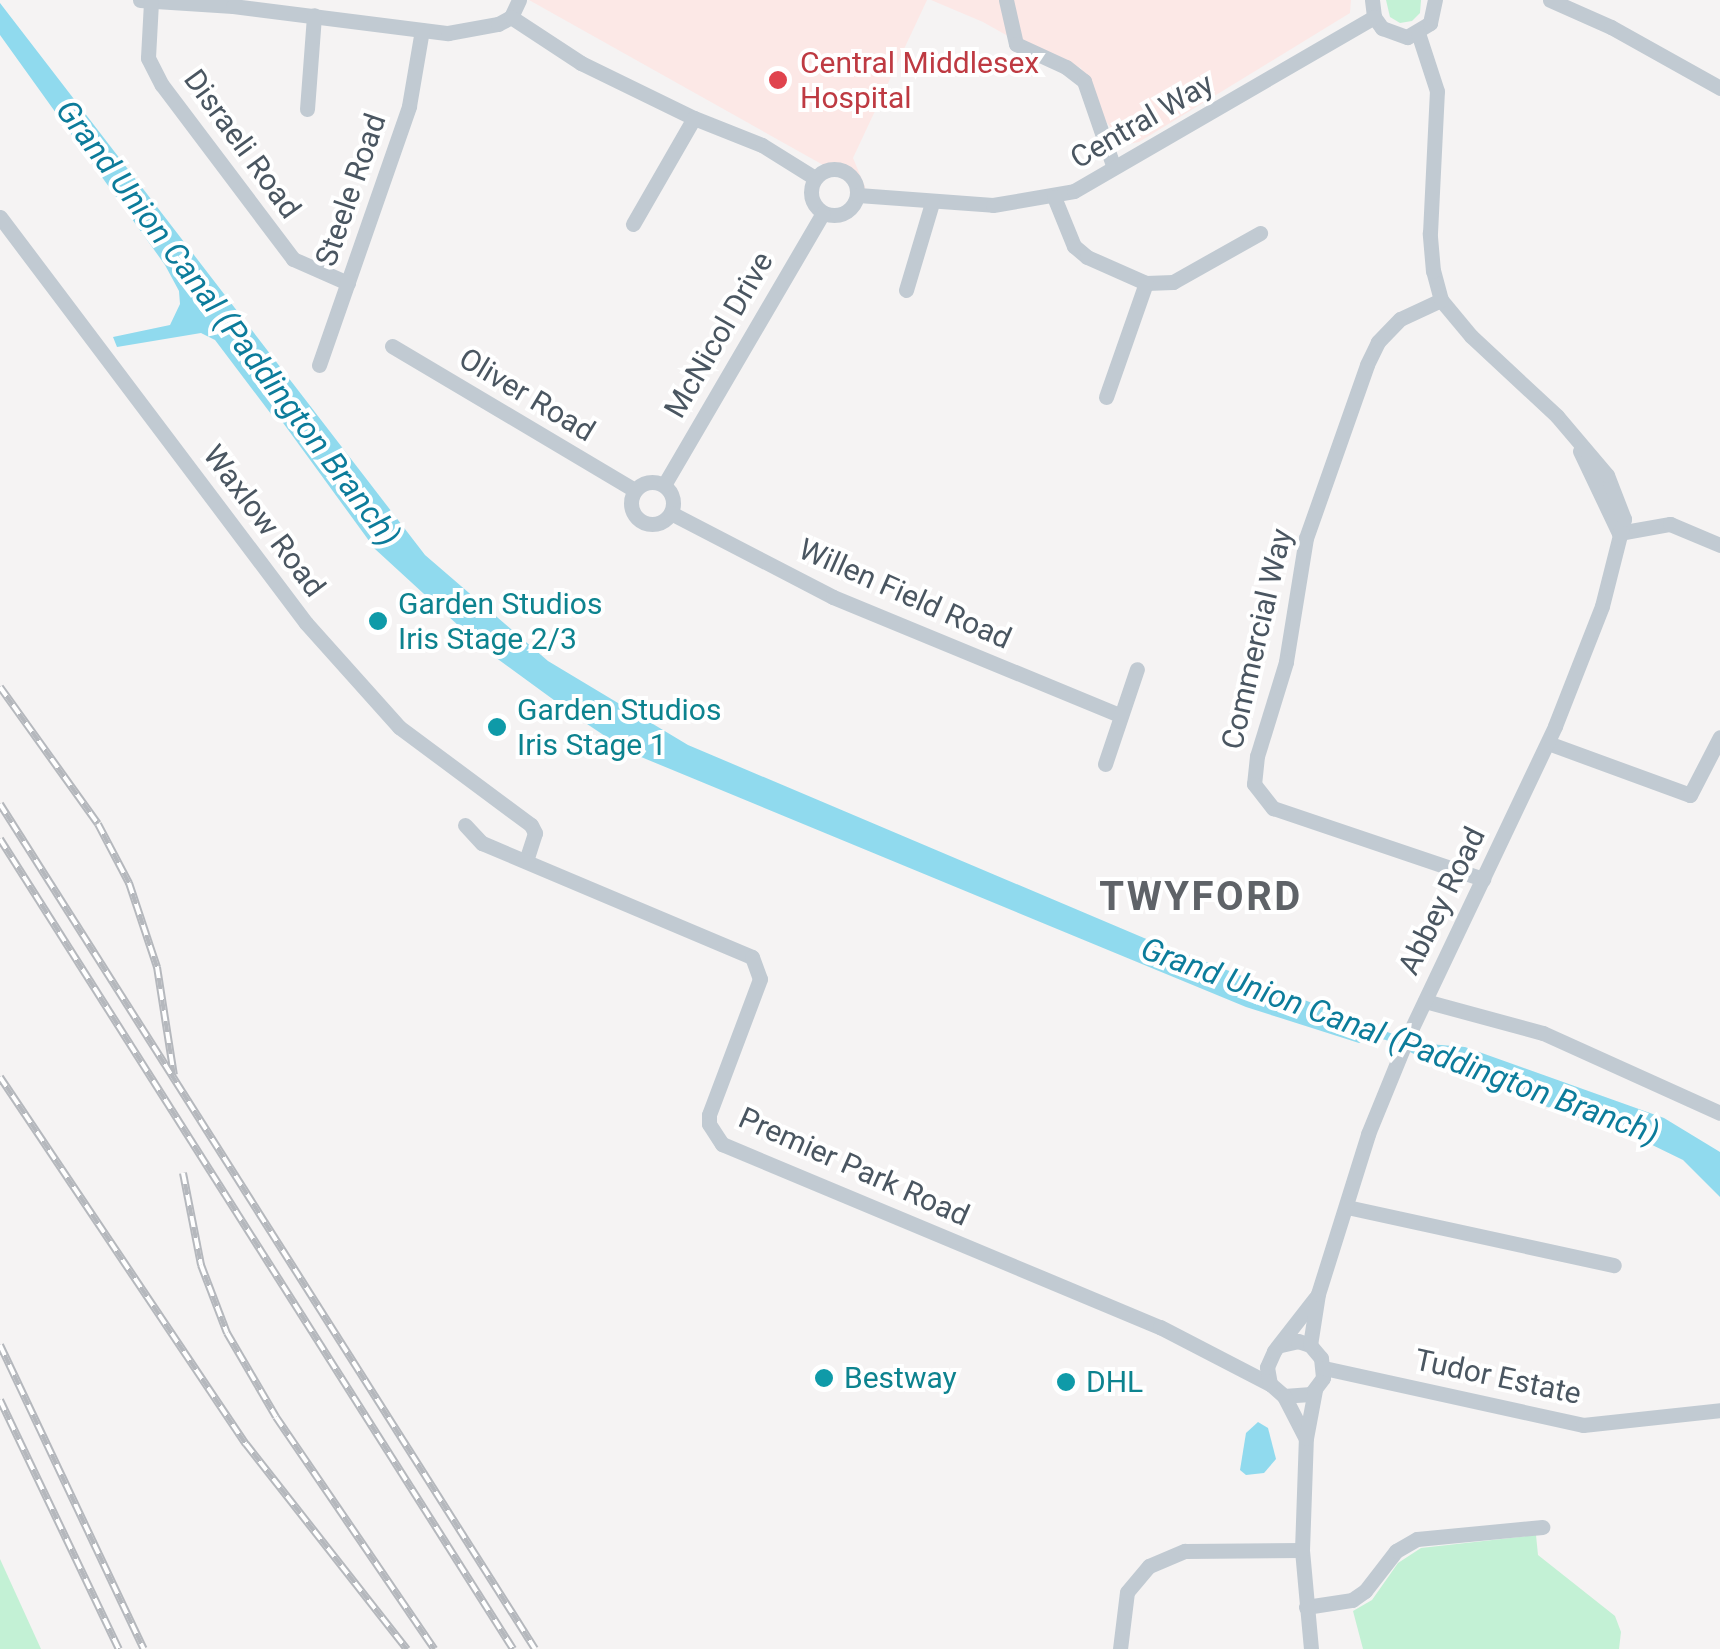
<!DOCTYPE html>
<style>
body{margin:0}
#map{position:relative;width:1720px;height:1649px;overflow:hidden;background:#f5f3f3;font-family:Roboto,sans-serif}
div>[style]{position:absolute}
.medical>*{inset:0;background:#fce8e6}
.green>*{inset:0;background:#c3f1d5}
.water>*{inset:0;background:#90daee}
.minor>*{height:15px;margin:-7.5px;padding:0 7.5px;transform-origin:7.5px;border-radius:7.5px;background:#c1cad2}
.minor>.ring{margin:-7.5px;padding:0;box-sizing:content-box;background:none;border:15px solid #c1cad2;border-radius:50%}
.rail>*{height:8px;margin-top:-4px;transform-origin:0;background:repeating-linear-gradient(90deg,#fff 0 11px,#b5b8bd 0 22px);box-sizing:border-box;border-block:2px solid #b5b8bd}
.dots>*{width:28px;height:28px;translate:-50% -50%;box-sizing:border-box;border:5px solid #fff;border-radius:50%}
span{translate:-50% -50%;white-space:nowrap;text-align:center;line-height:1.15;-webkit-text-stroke:8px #fff;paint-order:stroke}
.health-label{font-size:30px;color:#be3a42}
.left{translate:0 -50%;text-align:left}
.street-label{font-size:30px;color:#4a5661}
.culture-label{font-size:30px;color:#0d838f}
.water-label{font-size:32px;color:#0c7c9b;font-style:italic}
.district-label{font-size:40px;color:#5f6368;font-weight:700;letter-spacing:2.5px}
</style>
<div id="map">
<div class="medical">
<i style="clip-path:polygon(529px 0,927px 0,853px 158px,866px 189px)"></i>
<i style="clip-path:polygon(931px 0,1351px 0,1350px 13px,1139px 142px,1124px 145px,1098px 111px,1081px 68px,1029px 48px,983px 22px)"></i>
</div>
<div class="green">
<i style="clip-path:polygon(1386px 0,1421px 0,1420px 13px,1412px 21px,1400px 23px,1390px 17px)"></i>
<i style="clip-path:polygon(1536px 1535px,1538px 1555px,1615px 1616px,1621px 1632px,1619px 1649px,1363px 1649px,1353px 1611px,1372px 1600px,1398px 1563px,1421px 1548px)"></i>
<i style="clip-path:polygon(0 1559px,41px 1649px,0 1649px)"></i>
</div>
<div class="water">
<i style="clip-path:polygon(0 3px,425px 555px,548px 661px,688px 745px,1144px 938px,1390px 1033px,1429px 1044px,1465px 1047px,1664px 1118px,1720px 1152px,1720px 1197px,1683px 1160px,1644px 1141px,1456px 1075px,1386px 1040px,1371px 1037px,1359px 1043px,1246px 1007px,629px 752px,584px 722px,484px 649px,375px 549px,281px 420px,271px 414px,215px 340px,201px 333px,117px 347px,113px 337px,170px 325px,180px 304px,179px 291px,165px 265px,0 35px)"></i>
<i style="clip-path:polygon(1258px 1422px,1268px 1428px,1276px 1459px,1264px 1473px,1246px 1475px,1240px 1470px,1246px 1433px)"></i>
</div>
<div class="minor">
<i style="left:140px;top:0;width:93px;rotate:3.7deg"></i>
<i style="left:233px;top:6px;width:217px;rotate:7.2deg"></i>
<i style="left:448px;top:33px;width:51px;rotate:-10.2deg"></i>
<i style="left:498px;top:24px;width:15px;rotate:-28deg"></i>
<i style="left:511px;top:17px;width:19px;rotate:-65deg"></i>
<i style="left:1006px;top:0;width:45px;rotate:77.2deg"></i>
<i style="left:1016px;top:44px;width:55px;rotate:24.7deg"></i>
<i style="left:1066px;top:67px;width:23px;rotate:38deg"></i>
<i style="left:1084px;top:81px;width:89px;rotate:71deg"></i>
<i style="left:1372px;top:0;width:17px;rotate:83deg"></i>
<i style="left:1374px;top:17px;width:14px;rotate:54deg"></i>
<i style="left:1382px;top:28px;width:27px;rotate:20deg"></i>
<i style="left:1407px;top:37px;width:27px;rotate:-31deg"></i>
<i style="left:1430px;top:23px;width:24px;rotate:-78deg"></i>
<i style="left:1550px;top:0;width:67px;rotate:23.9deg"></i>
<i style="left:1611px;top:27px;width:125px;rotate:29.2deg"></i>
<i style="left:151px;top:2px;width:56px;rotate:93.1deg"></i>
<i style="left:148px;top:58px;width:30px;rotate:63deg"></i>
<i style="left:162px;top:85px;width:218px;rotate:53deg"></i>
<i style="left:293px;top:259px;width:60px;rotate:23.6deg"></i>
<i style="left:511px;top:17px;width:84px;rotate:33.3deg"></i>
<i style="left:581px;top:63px;width:126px;rotate:26deg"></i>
<i style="left:694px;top:118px;width:73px;rotate:21.7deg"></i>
<i style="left:762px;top:145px;width:62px;rotate:31.9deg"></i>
<i style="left:307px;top:109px;width:94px;rotate:-85.7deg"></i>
<i class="ring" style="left:811px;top:169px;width:31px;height:31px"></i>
<i style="left:858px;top:195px;width:135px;rotate:4.2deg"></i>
<i style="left:993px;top:205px;width:82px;rotate:-9.8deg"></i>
<i style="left:1074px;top:191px;width:347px;rotate:-30.1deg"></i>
<i style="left:1054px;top:197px;width:53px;rotate:67.8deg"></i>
<i style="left:1074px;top:246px;width:17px;rotate:40deg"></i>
<i style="left:1087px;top:257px;width:64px;rotate:23.8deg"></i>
<i style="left:1146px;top:283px;width:27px;rotate:-2deg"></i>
<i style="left:1173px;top:282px;width:100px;rotate:-29.4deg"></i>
<i style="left:0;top:217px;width:508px;rotate:52.99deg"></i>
<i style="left:306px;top:623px;width:140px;rotate:48.2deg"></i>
<i style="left:399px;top:727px;width:164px;rotate:36.6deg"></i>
<i style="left:531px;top:825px;width:9px;rotate:63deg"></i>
<i style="left:535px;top:833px;width:29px;rotate:108deg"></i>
<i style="left:633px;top:224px;width:122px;rotate:-60.1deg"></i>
<i style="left:906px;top:290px;width:91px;rotate:-73.4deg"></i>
<i style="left:1441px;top:300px;width:45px;rotate:155.1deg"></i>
<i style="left:1400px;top:319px;width:32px;rotate:134deg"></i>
<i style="left:1378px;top:342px;width:25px;rotate:116deg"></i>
<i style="left:1367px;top:365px;width:183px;rotate:109.4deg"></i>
<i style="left:1306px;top:538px;width:126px;rotate:99.2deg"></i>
<i style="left:1286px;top:662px;width:98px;rotate:107.1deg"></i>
<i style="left:1257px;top:756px;width:28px;rotate:96deg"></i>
<i style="left:1254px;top:784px;width:31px;rotate:52deg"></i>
<i style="left:1273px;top:808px;width:222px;rotate:18.7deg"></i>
<i style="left:392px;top:346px;width:282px;rotate:30.7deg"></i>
<i style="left:319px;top:365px;width:274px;rotate:-70.8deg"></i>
<i style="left:409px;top:106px;width:77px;rotate:-80.3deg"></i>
<i style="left:1106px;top:397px;width:121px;rotate:-70.7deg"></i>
<i style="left:1580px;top:451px;width:91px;rotate:64.6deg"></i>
<i class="ring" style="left:631px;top:482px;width:27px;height:27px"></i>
<i style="left:664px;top:485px;width:315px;rotate:-59.7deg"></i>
<i style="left:671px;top:513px;width:182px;rotate:27.4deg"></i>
<i style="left:833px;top:597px;width:310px;rotate:22.4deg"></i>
<i style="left:1619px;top:533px;width:52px;rotate:-10deg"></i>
<i style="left:1670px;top:524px;width:54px;rotate:22.8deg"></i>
<i style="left:1548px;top:743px;width:151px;rotate:20.1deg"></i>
<i style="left:1690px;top:795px;width:65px;rotate:-62.7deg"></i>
<i style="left:1105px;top:764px;width:100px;rotate:-71.4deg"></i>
<i style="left:465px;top:825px;width:25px;rotate:47deg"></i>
<i style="left:482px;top:843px;width:293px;rotate:22.9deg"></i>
<i style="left:752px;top:957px;width:23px;rotate:70deg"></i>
<i style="left:760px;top:979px;width:145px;rotate:110.6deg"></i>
<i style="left:709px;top:1115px;width:9px;rotate:90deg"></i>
<i style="left:709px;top:1124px;width:24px;rotate:57deg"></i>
<i style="left:722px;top:1144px;width:475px;rotate:22.7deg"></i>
<i style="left:1160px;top:1327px;width:124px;rotate:27.4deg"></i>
<i style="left:1425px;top:1001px;width:122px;rotate:15.2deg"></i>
<i style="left:1543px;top:1033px;width:194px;rotate:24.3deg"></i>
<i style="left:1347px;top:1207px;width:273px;rotate:12.3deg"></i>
<i style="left:1281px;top:1345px;width:17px;rotate:-13deg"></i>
<i style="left:1298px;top:1341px;width:13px;rotate:18deg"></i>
<i style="left:1310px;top:1345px;width:17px;rotate:50deg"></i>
<i style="left:1321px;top:1358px;width:20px;rotate:84deg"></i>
<i style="left:1323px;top:1378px;width:20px;rotate:127deg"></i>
<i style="left:1311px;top:1394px;width:27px;rotate:176deg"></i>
<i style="left:1284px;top:1396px;width:18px;rotate:-139deg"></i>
<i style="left:1270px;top:1384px;width:17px;rotate:-100deg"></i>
<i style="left:1267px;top:1367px;width:17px;rotate:-66deg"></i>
<i style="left:1274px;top:1351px;width:68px;rotate:-52.1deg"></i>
<i style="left:1310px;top:1345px;width:52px;rotate:-81.1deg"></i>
<i style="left:1318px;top:1294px;width:168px;rotate:-72.6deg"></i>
<i style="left:1368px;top:1134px;width:106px;rotate:-67.8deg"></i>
<i style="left:1408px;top:1036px;width:343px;rotate:-64.6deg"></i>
<i style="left:1555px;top:726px;width:129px;rotate:-68.6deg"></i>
<i style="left:1602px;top:606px;width:90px;rotate:-75.8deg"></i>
<i style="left:1624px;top:519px;width:47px;rotate:-111.1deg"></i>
<i style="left:1607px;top:475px;width:77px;rotate:-130.3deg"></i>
<i style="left:1557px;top:416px;width:117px;rotate:-137.1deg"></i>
<i style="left:1471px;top:336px;width:47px;rotate:-129.8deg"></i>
<i style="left:1441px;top:300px;width:30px;rotate:-105deg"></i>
<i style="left:1433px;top:271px;width:38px;rotate:-95deg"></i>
<i style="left:1430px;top:233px;width:142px;rotate:-87.2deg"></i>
<i style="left:1437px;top:91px;width:61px;rotate:-108.1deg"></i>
<i style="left:1324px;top:1368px;width:265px;rotate:12.4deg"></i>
<i style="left:1583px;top:1425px;width:138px;rotate:-6.2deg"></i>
<i style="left:1284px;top:1396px;width:46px;rotate:62.9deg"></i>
<i style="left:1306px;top:1607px;width:47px;rotate:-8.7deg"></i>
<i style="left:1352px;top:1600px;width:16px;rotate:-35deg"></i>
<i style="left:1365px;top:1591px;width:51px;rotate:-52.2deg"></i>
<i style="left:1396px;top:1551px;width:24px;rotate:-30deg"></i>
<i style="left:1417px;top:1539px;width:126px;rotate:-5.5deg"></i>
<i style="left:1120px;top:1649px;width:57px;rotate:-83deg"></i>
<i style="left:1127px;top:1592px;width:34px;rotate:-50deg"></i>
<i style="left:1149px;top:1566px;width:39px;rotate:-23deg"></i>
<i style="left:1185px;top:1551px;width:117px;rotate:-0.5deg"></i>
<i style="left:1311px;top:1649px;width:99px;rotate:-95.2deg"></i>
<i style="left:1302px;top:1550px;width:112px;rotate:-88deg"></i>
<i style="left:1306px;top:1438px;width:49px;rotate:-79.4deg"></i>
</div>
<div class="rail">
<i style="left:0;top:687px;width:168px;rotate:54.4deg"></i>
<i style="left:98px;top:824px;width:67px;rotate:62.3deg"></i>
<i style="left:129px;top:883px;width:89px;rotate:71.6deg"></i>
<i style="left:157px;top:967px;width:109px;rotate:81.1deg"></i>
<i style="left:0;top:804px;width:1000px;rotate:57.66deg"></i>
<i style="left:0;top:839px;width:959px;rotate:57.65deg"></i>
<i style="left:0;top:1077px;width:442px;rotate:56.2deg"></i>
<i style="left:246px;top:1444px;width:261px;rotate:51.9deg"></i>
<i style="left:183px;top:1173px;width:94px;rotate:78.9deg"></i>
<i style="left:201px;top:1265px;width:73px;rotate:69.1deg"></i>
<i style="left:227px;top:1333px;width:97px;rotate:59.7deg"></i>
<i style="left:276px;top:1417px;width:281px;rotate:55.7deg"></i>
<i style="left:0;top:1345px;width:336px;rotate:64.7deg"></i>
<i style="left:0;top:1400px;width:276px;rotate:64.5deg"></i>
</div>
<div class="dots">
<i style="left:778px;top:80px;background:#e0444e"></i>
<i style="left:378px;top:621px;background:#0f9aa8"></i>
<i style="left:497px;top:727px;background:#0f9aa8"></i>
<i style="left:824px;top:1378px;background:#0f9aa8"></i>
<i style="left:1066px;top:1382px;background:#0f9aa8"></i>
</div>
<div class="health-label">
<span class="left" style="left:800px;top:80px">Central Middlesex<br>Hospital</span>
</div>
<div class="street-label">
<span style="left:1142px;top:121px;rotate:-30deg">Central Way</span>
<span style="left:242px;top:144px;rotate:54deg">Disraeli Road</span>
<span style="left:351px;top:190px;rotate:-71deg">Steele Road</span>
<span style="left:719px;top:335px;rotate:-60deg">McNicol Drive</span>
<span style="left:527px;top:395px;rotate:31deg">Oliver Road</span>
<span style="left:264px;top:521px;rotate:53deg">Waxlow Road</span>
<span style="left:905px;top:594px;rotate:24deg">Willen Field Road</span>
<span style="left:1257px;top:639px;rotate:-77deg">Commercial Way</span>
<span style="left:1442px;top:901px;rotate:-64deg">Abbey Road</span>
<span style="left:854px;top:1167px;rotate:24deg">Premier Park Road</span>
<span style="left:1498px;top:1377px;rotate:12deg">Tudor Estate</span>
</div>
<div class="culture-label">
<span class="left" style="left:398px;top:621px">Garden Studios<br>Iris Stage 2/3</span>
<span class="left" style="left:517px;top:727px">Garden Studios<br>Iris Stage 1</span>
<span class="left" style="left:844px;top:1378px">Bestway</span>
<span class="left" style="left:1086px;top:1382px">DHL</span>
</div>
<div class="water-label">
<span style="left:228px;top:323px;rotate:53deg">Grand Union Canal (Paddington Branch)</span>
<span style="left:1400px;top:1041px;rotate:20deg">Grand Union Canal (Paddington Branch)</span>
</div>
<div class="district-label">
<span style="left:1201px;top:897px">TWYFORD</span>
</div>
</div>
